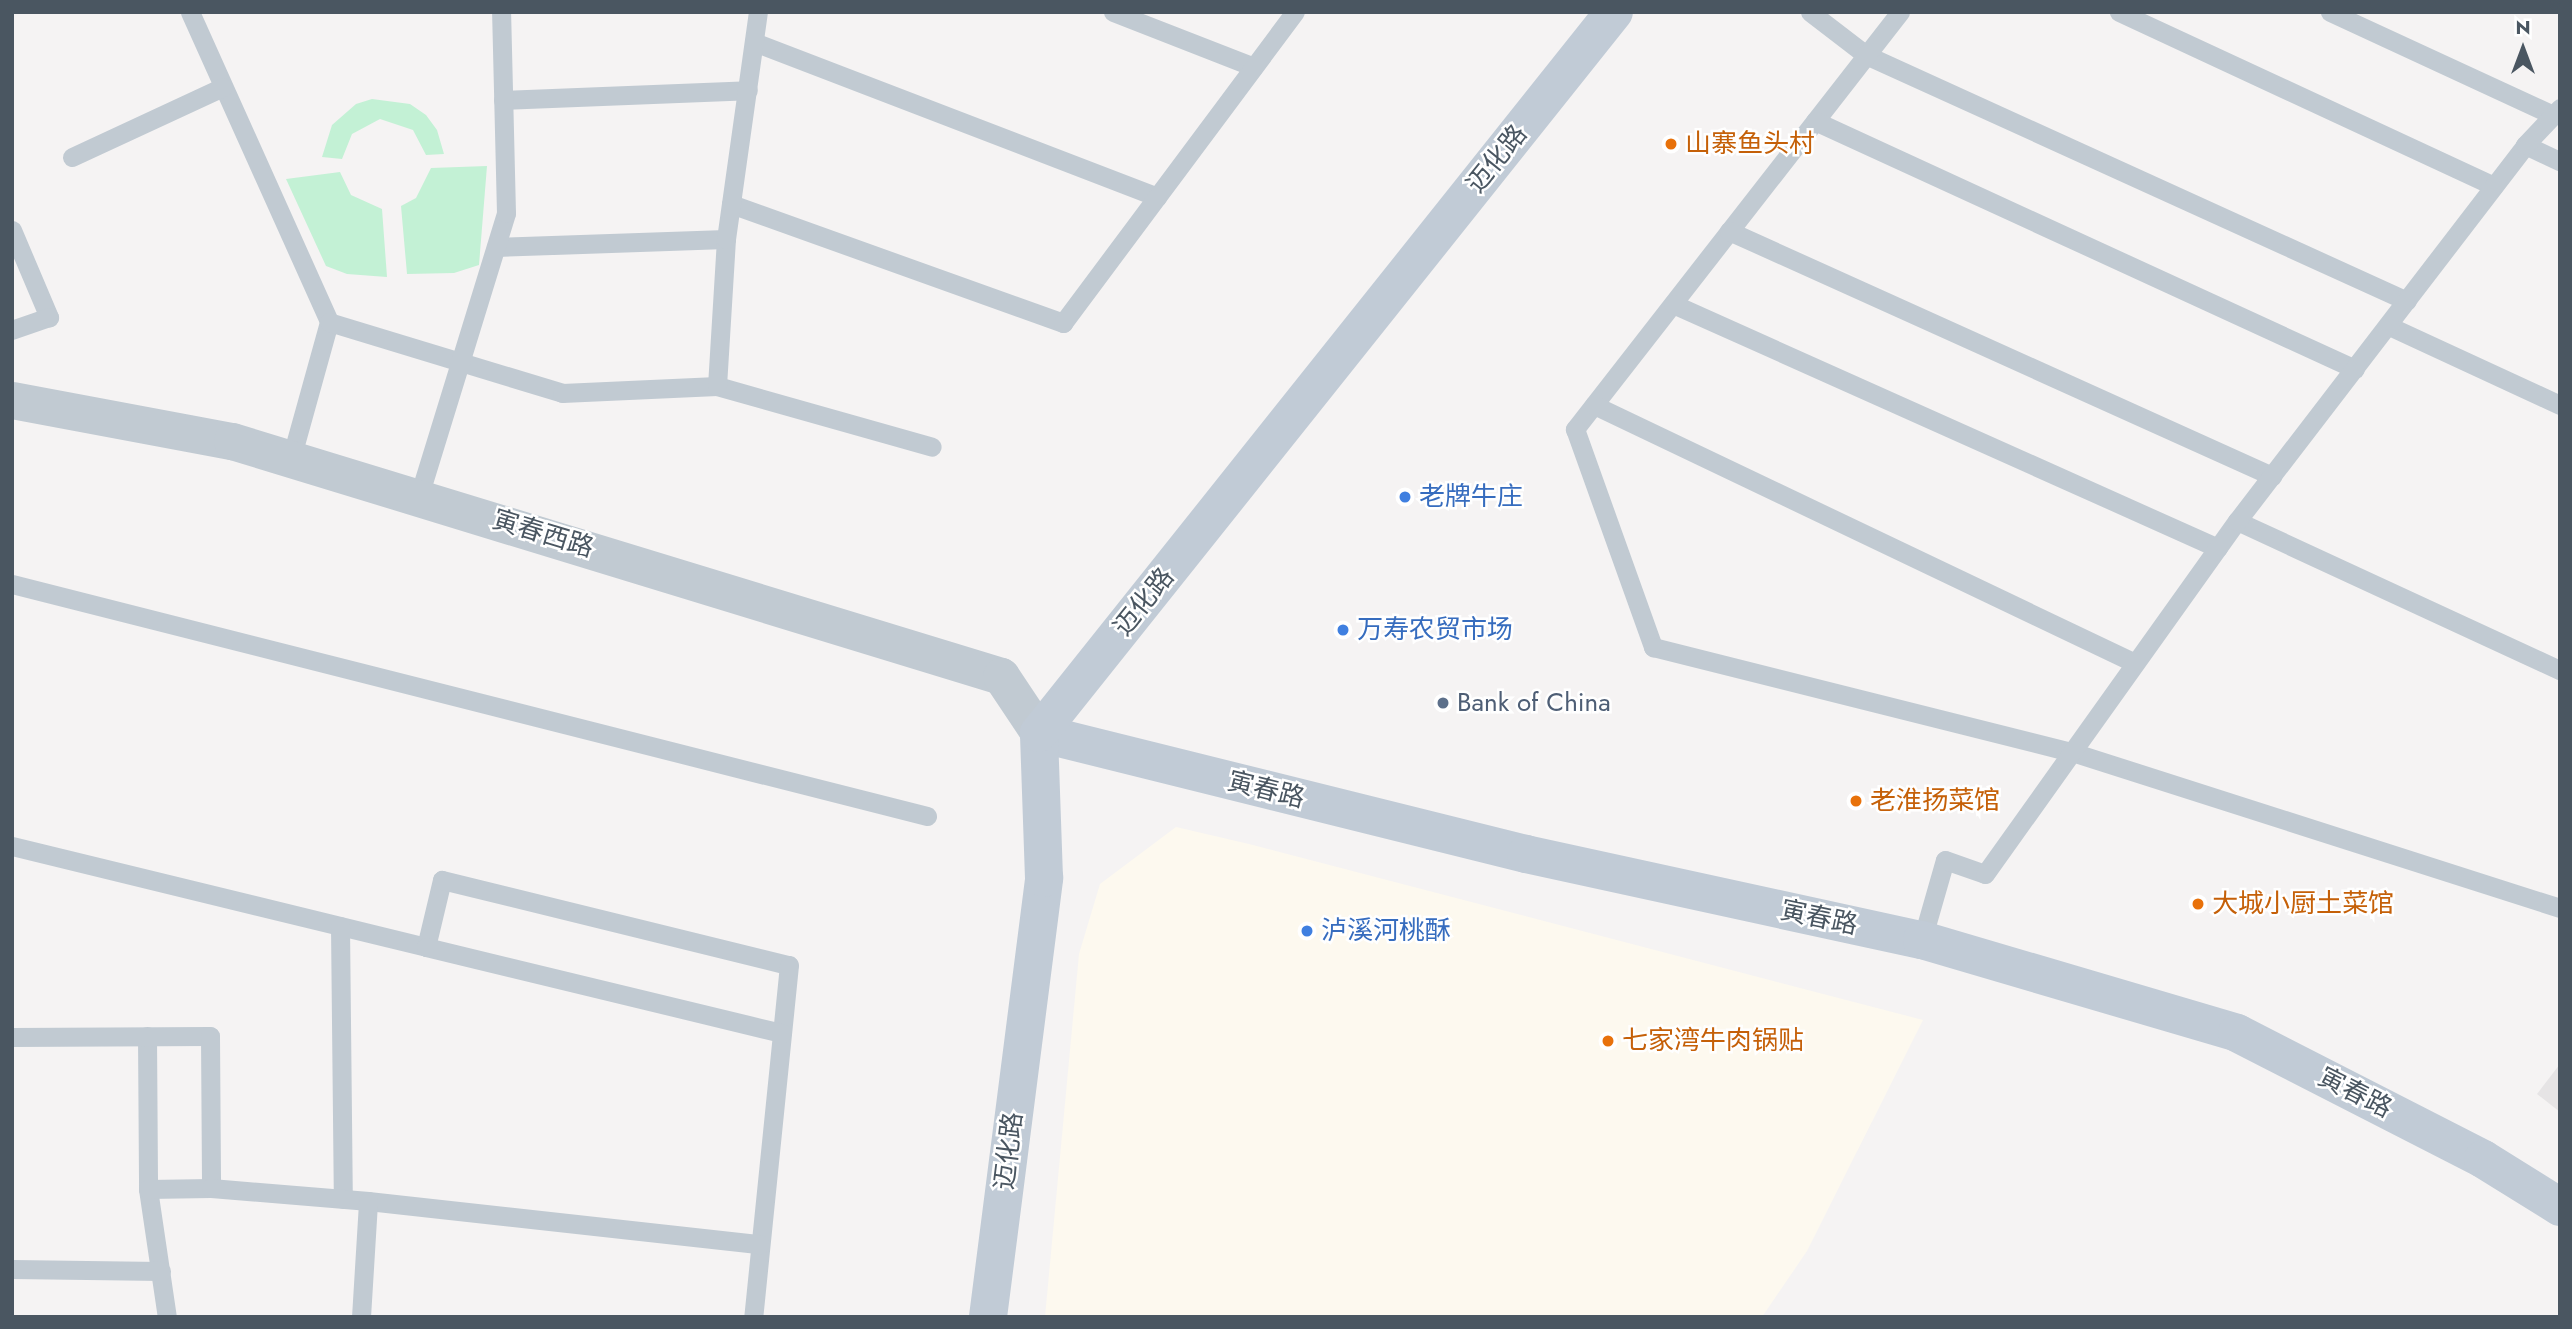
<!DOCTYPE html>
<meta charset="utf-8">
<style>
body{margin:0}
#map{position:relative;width:2572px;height:1329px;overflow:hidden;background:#f5f3f3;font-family:Jost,"Noto Sans SC",sans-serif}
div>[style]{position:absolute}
.commercial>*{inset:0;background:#fdf9ef}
.education>*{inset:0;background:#e6e4e5}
.green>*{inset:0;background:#c3f1d5}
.lane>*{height:19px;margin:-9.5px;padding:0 9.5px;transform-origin:9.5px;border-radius:9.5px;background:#c1cad2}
.street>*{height:37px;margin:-18.5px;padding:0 18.5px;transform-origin:18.5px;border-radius:18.5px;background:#c1cad2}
.secondary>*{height:38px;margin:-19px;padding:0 19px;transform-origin:19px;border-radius:19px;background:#c1cbd6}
.dots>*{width:19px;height:19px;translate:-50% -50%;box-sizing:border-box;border:4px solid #fff;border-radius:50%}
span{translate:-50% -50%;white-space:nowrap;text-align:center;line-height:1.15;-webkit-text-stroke:5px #fff;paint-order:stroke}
.food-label{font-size:26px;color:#c56008}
.left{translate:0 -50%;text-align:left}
.street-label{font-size:26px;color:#4a5661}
.shop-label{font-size:26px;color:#366cbe}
.service-label{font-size:26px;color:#4e5e75}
.frame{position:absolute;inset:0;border:14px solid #4a5661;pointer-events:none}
.north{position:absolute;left:2488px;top:14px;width:70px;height:70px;-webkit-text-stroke:5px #fff;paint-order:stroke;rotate:0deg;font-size:19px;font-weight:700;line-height:28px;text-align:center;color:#4a5661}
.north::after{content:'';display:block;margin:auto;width:24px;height:32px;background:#4a5661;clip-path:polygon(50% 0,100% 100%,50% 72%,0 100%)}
</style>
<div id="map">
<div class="commercial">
<i style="clip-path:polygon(1176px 827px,1249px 844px,1923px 1020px,1807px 1251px,1762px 1317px,1045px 1317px,1079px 954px,1100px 884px)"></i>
</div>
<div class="education">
<i style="clip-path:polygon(2560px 1064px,2560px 1112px,2537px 1094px)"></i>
</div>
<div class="green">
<i style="clip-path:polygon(372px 99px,410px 104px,426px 115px,437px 130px,444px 154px,426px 155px,413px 130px,380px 119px,352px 134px,342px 159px,322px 157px,332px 125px,356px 104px)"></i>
<i style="clip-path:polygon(487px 166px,479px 265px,454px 273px,407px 274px,401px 206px,416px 198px,431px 168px)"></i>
<i style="clip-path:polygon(340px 172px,351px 195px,382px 209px,387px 277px,347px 274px,326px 266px,286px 179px)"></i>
</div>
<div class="lane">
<i style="left:190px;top:12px;width:340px;rotate:65.8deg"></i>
<i style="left:329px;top:322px;width:142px;rotate:105.5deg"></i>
<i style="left:1113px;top:12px;width:151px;rotate:21.3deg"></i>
<i style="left:1810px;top:12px;width:71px;rotate:37.5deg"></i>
<i style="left:1866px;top:55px;width:594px;rotate:24.45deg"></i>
<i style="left:1900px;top:12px;width:529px;rotate:127.93deg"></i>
<i style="left:1575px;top:429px;width:232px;rotate:70.3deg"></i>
<i style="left:1653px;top:647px;width:432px;rotate:14.1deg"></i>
<i style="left:2072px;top:752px;width:512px;rotate:17.73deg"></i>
<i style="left:2119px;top:12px;width:413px;rotate:24.9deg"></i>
<i style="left:2330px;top:12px;width:246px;rotate:24.8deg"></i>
<i style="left:754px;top:42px;width:432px;rotate:21deg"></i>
<i style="left:503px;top:100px;width:245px;rotate:-2.3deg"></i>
<i style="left:1815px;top:121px;width:594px;rotate:24.67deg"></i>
<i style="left:2525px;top:145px;width:38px;rotate:25deg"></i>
<i style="left:72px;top:157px;width:166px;rotate:-24.9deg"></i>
<i style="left:731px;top:204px;width:353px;rotate:19.7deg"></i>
<i style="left:1063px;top:323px;width:388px;rotate:-53.3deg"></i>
<i style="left:12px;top:230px;width:95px;rotate:67deg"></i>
<i style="left:49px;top:317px;width:39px;rotate:161deg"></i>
<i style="left:1729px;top:231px;width:596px;rotate:24.28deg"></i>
<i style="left:496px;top:247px;width:230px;rotate:-2deg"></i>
<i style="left:1673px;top:304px;width:597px;rotate:24.12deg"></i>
<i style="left:329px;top:322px;width:244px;rotate:16.9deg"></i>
<i style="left:562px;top:393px;width:155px;rotate:-2.6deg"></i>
<i style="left:717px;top:386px;width:223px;rotate:15.8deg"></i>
<i style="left:2389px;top:326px;width:188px;rotate:24.8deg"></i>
<i style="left:717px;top:386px;width:147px;rotate:-86.5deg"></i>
<i style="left:726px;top:239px;width:229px;rotate:-82deg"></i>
<i style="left:1594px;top:405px;width:599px;rotate:25.5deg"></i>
<i style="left:419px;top:496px;width:296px;rotate:-72.9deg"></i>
<i style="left:506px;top:213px;width:201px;rotate:-91.4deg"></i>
<i style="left:2237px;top:521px;width:356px;rotate:24.8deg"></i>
<i style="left:12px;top:584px;width:944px;rotate:14.23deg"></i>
<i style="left:12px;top:846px;width:426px;rotate:13.7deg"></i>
<i style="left:426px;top:947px;width:69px;rotate:-76.6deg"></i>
<i style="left:442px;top:880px;width:357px;rotate:13.8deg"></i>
<i style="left:789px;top:965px;width:354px;rotate:95.8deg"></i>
<i style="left:340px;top:926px;width:273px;rotate:89.4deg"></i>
<i style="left:1922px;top:940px;width:83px;rotate:-74deg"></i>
<i style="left:1945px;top:860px;width:42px;rotate:19.3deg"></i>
<i style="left:1985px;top:874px;width:434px;rotate:-54.5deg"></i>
<i style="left:2237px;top:521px;width:474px;rotate:-52.5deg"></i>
<i style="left:2525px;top:145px;width:51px;rotate:-46.6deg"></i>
<i style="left:426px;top:947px;width:366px;rotate:13.6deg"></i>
<i style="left:147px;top:1036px;width:153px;rotate:89.6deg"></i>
<i style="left:148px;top:1189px;width:129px;rotate:81.6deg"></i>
<i style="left:12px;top:1037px;width:198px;rotate:-0.3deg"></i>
<i style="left:210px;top:1036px;width:152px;rotate:89.6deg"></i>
<i style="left:148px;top:1189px;width:63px;rotate:-0.9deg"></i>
<i style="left:211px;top:1188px;width:158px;rotate:4.7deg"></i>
<i style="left:368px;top:1201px;width:394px;rotate:6.3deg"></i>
<i style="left:12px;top:1269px;width:149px;rotate:0.8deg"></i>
<i style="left:361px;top:1317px;width:116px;rotate:-86.5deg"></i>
</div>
<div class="street">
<i style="left:12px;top:400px;width:224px;rotate:10.6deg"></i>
<i style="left:232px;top:441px;width:804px;rotate:16.99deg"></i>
<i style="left:1001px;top:676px;width:69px;rotate:56.3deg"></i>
</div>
<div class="secondary">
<i style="left:1039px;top:733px;width:502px;rotate:13.95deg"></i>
<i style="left:1526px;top:854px;width:405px;rotate:12.3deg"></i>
<i style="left:1922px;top:940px;width:328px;rotate:16.4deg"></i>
<i style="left:2237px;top:1033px;width:276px;rotate:27.1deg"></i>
<i style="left:2483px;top:1159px;width:91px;rotate:31.9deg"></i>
<i style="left:988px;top:1317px;width:443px;rotate:-82.7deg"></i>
<i style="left:1044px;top:878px;width:145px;rotate:-92deg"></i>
<i style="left:1039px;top:733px;width:922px;rotate:-51.43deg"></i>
</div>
<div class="dots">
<i style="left:1671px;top:144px;background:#e8710a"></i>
<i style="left:1405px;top:497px;background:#3f7fe0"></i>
<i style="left:1343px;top:630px;background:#3f7fe0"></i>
<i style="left:1443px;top:703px;background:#5c6f8a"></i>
<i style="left:1856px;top:801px;background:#e8710a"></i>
<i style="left:2198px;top:904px;background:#e8710a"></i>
<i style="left:1307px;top:931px;background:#3f7fe0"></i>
<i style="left:1608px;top:1041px;background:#e8710a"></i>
</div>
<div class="food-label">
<span class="left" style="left:1685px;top:144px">山寨鱼头村</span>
<span class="left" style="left:1870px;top:801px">老淮扬菜馆</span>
<span class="left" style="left:2212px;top:904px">大城小厨土菜馆</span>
<span class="left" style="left:1622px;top:1041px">七家湾牛肉锅贴</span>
</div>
<div class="street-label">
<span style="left:1497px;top:159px;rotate:-51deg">迈化路</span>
<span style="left:543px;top:534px;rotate:17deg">寅春西路</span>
<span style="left:1144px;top:602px;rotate:-51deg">迈化路</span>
<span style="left:1266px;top:790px;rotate:14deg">寅春路</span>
<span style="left:1819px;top:918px;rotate:12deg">寅春路</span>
<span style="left:2355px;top:1093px;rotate:27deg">寅春路</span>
<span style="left:1009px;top:1151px;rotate:-83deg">迈化路</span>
</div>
<div class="shop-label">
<span class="left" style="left:1419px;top:497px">老牌牛庄</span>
<span class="left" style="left:1357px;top:630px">万寿农贸市场</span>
<span class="left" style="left:1321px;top:931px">泸溪河桃酥</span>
</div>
<div class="service-label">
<span class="left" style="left:1457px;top:703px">Bank of China</span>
</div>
<div class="frame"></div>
<div class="north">N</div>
</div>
